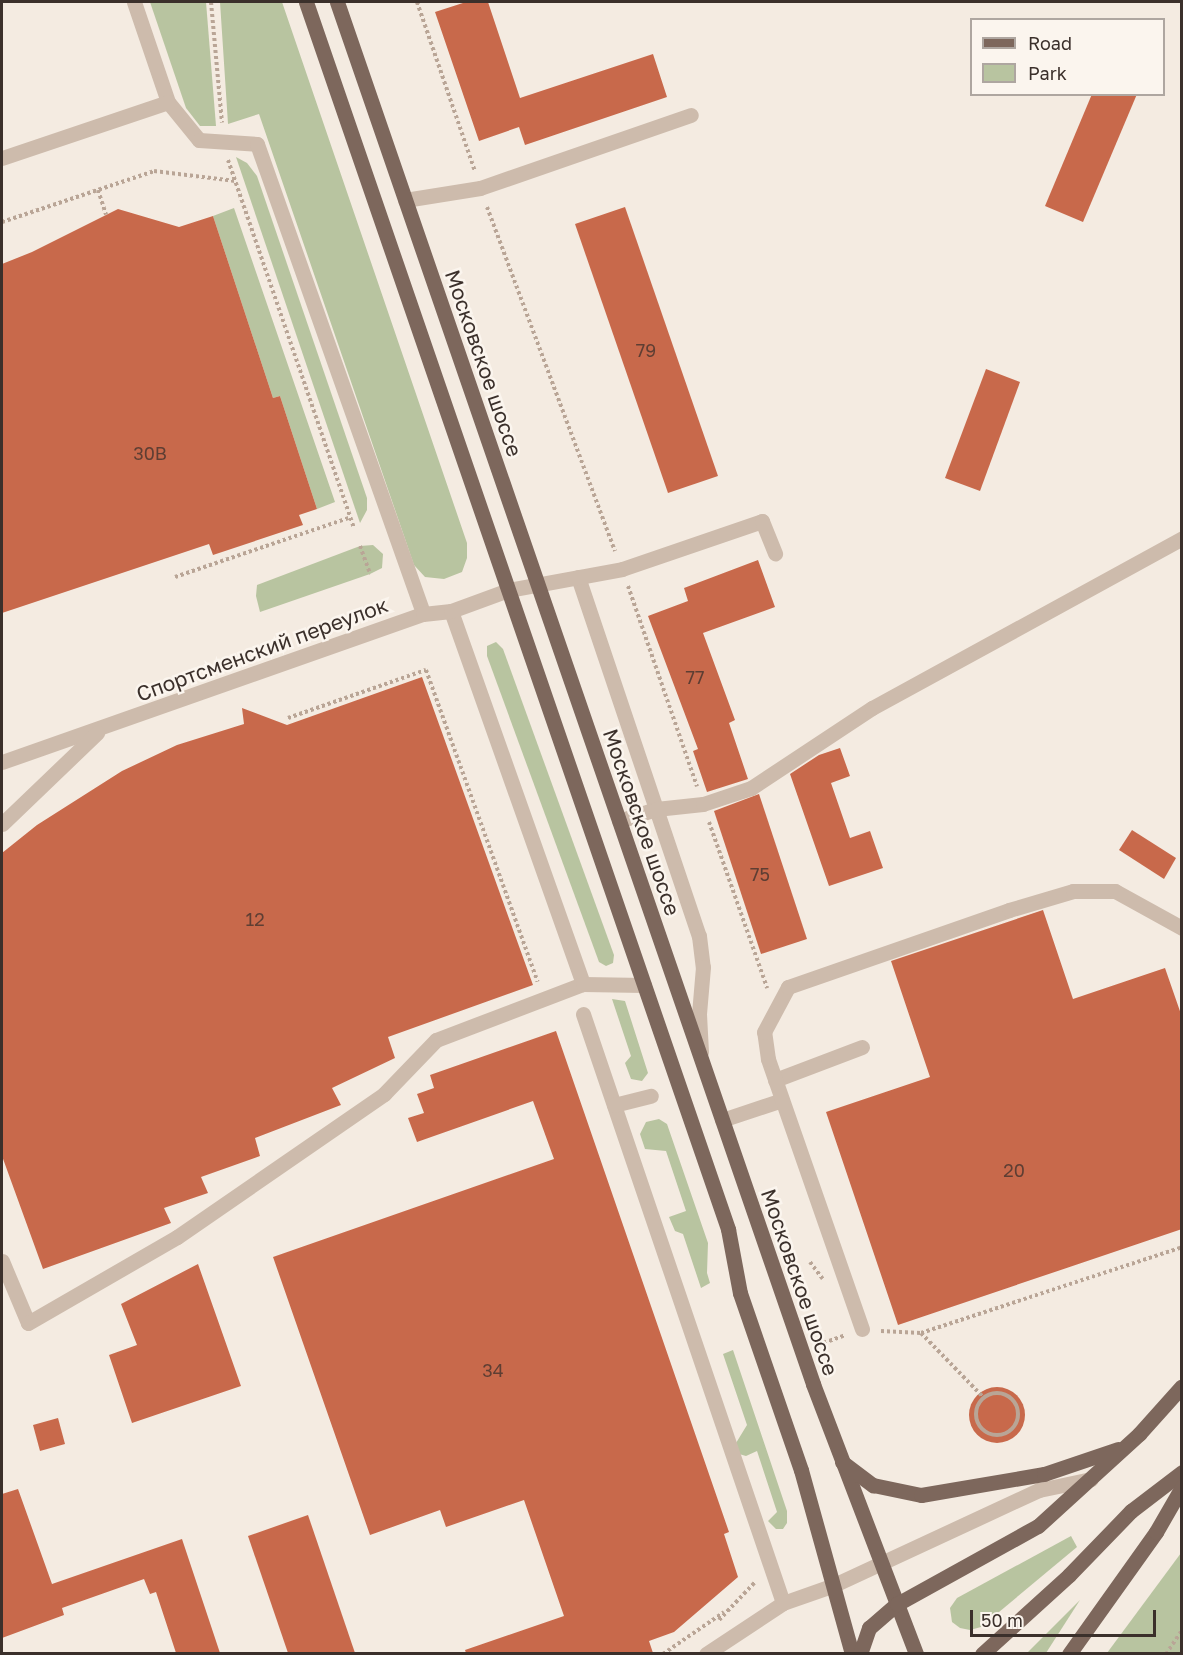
<!DOCTYPE html>
<meta charset="utf-8">
<style>
body{margin:0}
#map{position:relative;width:1183px;height:1655px;overflow:hidden;background:#f4ebe1;font-family:"Golos Text",sans-serif}
div>[style]{position:absolute}
.green>*{inset:0;background:#b8c4a0}
.building>*{inset:0;background:#c8694b}
.round{border-radius:50%}
.path>*{height:4px;margin-top:-2px;transform-origin:0;background:repeating-linear-gradient(90deg,#b9a596 0 3px,transparent 0 6px)}
.path>.ring{margin:-2px;padding:0;box-sizing:content-box;background:none;border:4px solid #b9a596;border-radius:50%}
.minor>*{height:15px;margin:-7.5px;padding:0 7.5px;transform-origin:7.5px;border-radius:7.5px;background:#cdbbac}
.major>*{height:15px;margin:-7.5px;padding:0 7.5px;transform-origin:7.5px;border-radius:7.5px;background:#7d675c}
span{translate:-50% -50%;white-space:nowrap;text-align:center;line-height:1.15;-webkit-text-stroke:5px #fbf5ee;paint-order:stroke}
.number-label{font-size:18px;color:#5e3e33}
.number-label span{-webkit-text-stroke-width:0}
.street-label{font-size:21px;color:#3b302b}
.frame{position:absolute;inset:0;border:3px solid #3b302b;pointer-events:none}
.legend{position:absolute;left:970px;top:18px;width:195px;height:78px;box-sizing:border-box;background:#fbf5ee;border:2px solid #aea6a0;margin:0;padding:8px 10px;list-style:none;font-size:18px;color:#3b302b}
.legend li{display:flex;align-items:center;gap:12px;height:30px}
.legend b{width:30px;border:2px solid #aea6a0}
.scale{position:absolute;left:970px;top:1610px;width:186px;height:27px;box-sizing:border-box;border:3px solid #3b302b;border-top:0;padding-left:8px;font-size:18px;line-height:21px;white-space:nowrap;color:#3b302b;-webkit-text-stroke:4px #fbf5ee;paint-order:stroke}
</style>
<div id="map">
<div class="green">
<i style="clip-path:polygon(150px 2px,206px 2px,216px 126px,200px 126px,186px 108px)"></i>
<i style="clip-path:polygon(220px 2px,282px 2px,467px 543px,467px 558px,462px 572px,444px 579px,425px 577px,414px 565px,259px 114px,228px 124px)"></i>
<i style="clip-path:polygon(236px 157px,247px 163px,257px 176px,367px 498px,367px 510px,360px 523px)"></i>
<i style="clip-path:polygon(234px 208px,335px 502px,317px 509px,280px 396px,273px 398px,213px 216px)"></i>
<i style="clip-path:polygon(373px 545px,383px 554px,382px 568px,370px 574px,260px 612px,256px 596px,257px 585px,360px 546px)"></i>
<i style="clip-path:polygon(496px 642px,503px 649px,614px 955px,613px 963px,606px 966px,599px 962px,487px 656px,487px 646px)"></i>
<i style="clip-path:polygon(612px 999px,625px 1001px,648px 1073px,642px 1081px,631px 1079px,625px 1063px,631px 1056px)"></i>
<i style="clip-path:polygon(659px 1119px,667px 1124px,708px 1243px,707px 1273px,710px 1283px,701px 1288px,683px 1234px,675px 1231px,669px 1217px,686px 1211px,666px 1151px,645px 1149px,640px 1134px,646px 1122px)"></i>
<i style="clip-path:polygon(733px 1350px,787px 1511px,787px 1523px,783px 1529px,776px 1529px,768px 1521px,777px 1512px,757px 1451px,746px 1456px,739px 1454px,736px 1443px,747px 1425px,723px 1354px)"></i>
<i style="clip-path:polygon(1071px 1536px,1077px 1547px,981px 1627px,970px 1630px,960px 1628px,952px 1622px,950px 1608px,957px 1598px)"></i>
<i style="clip-path:polygon(1181px 1553px,1181px 1653px,1107px 1653px)"></i>
<i style="clip-path:polygon(1080px 1600px,1046px 1653px,1027px 1653px)"></i>
</div>
<div class="building">
<i style="clip-path:polygon(466px 2px,488px 2px,520px 98px,653px 54px,667px 97px,525px 145px,519px 127px,479px 141px,435px 12px)"></i>
<i style="clip-path:polygon(1092px 94px,1137px 94px,1083px 222px,1045px 206px)"></i>
<i style="clip-path:polygon(625px 207px,718px 476px,668px 493px,575px 224px)"></i>
<i style="clip-path:polygon(118px 209px,179px 227px,213px 216px,273px 398px,280px 396px,317px 509px,299px 515px,303px 525px,213px 555px,209px 544px,2px 613px,2px 264px,32px 252px)"></i>
<i style="clip-path:polygon(986px 369px,1020px 382px,980px 491px,945px 478px)"></i>
<i style="clip-path:polygon(758px 560px,775px 607px,703px 633px,735px 720px,729px 723px,748px 779px,707px 792px,693px 751px,698px 749px,648px 616px,688px 601px,684px 588px)"></i>
<i style="clip-path:polygon(422px 677px,533px 985px,388px 1037px,395px 1058px,332px 1088px,341px 1105px,255px 1138px,260px 1156px,201px 1177px,208px 1193px,164px 1208px,171px 1223px,43px 1269px,2px 1156px,2px 853px,37px 825px,122px 771px,177px 745px,244px 724px,242px 708px,287px 725px)"></i>
<i style="clip-path:polygon(840px 748px,850px 776px,831px 783px,850px 838px,870px 831px,883px 868px,829px 886px,790px 774px,819px 755px)"></i>
<i style="clip-path:polygon(759px 794px,807px 939px,761px 954px,714px 811px)"></i>
<i style="clip-path:polygon(1132px 830px,1176px 858px,1164px 879px,1119px 850px)"></i>
<i style="clip-path:polygon(1043px 910px,1073px 999px,1165px 968px,1182px 1017px,1182px 1229px,898px 1325px,826px 1112px,930px 1077px,891px 961px)"></i>
<i style="clip-path:polygon(556px 1031px,729px 1532px,724px 1534px,738px 1577px,674px 1632px,649px 1641px,653px 1653px,466px 1653px,465px 1650px,564px 1616px,524px 1500px,446px 1527px,440px 1510px,370px 1535px,273px 1257px,554px 1159px,533px 1101px,417px 1142px,408px 1118px,424px 1113px,417px 1094px,434px 1088px,430px 1075px)"></i>
<i style="clip-path:polygon(198px 1264px,241px 1386px,132px 1423px,109px 1355px,137px 1345px,121px 1304px)"></i>
<i class="round" style="left:969px;top:1387px;width:56px;height:56px"></i>
<i style="clip-path:polygon(58px 1418px,65px 1444px,40px 1451px,33px 1425px)"></i>
<i style="clip-path:polygon(18px 1489px,52px 1584px,182px 1539px,220px 1653px,176px 1653px,156px 1592px,150px 1594px,144px 1579px,62px 1608px,64px 1615px,2px 1638px,2px 1494px)"></i>
<i style="clip-path:polygon(308px 1515px,355px 1653px,288px 1653px,248px 1536px)"></i>
</div>
<div class="path">
<i style="left:211px;top:2px;width:121px;rotate:84.8deg"></i>
<i style="left:417px;top:2px;width:179px;rotate:71.1deg"></i>
<i style="left:228px;top:160px;width:389px;rotate:71.1deg"></i>
<i style="left:98px;top:190px;width:26px;rotate:72deg"></i>
<i style="left:487px;top:207px;width:367px;rotate:69.6deg"></i>
<i style="left:2px;top:222px;width:160px;rotate:-18.5deg"></i>
<i style="left:154px;top:171px;width:82px;rotate:7deg"></i>
<i style="left:360px;top:546px;width:30px;rotate:70deg"></i>
<i style="left:175px;top:577px;width:186px;rotate:-18.8deg"></i>
<i style="left:628px;top:586px;width:212px;rotate:71deg"></i>
<i style="left:288px;top:718px;width:146px;rotate:-19.2deg"></i>
<i style="left:426px;top:670px;width:331px;rotate:70.3deg"></i>
<i style="left:709px;top:822px;width:176px;rotate:70.7deg"></i>
<i style="left:810px;top:1262px;width:21px;rotate:53deg"></i>
<i style="left:881px;top:1331px;width:40px;rotate:2.9deg"></i>
<i style="left:921px;top:1333px;width:275px;rotate:-18.2deg"></i>
<i style="left:921px;top:1333px;width:89px;rotate:45.9deg"></i>
<i style="left:818px;top:1345px;width:29px;rotate:-20deg"></i>
<i class="ring" style="left:976px;top:1393px;width:38px;height:38px"></i>
<i style="left:719px;top:1620px;width:52px;rotate:-46.5deg"></i>
<i style="left:663px;top:1654px;width:74px;rotate:-34.5deg"></i>
<i style="left:1166px;top:1654px;width:29px;rotate:-56deg"></i>
</div>
<div class="minor">
<i style="left:134px;top:2px;width:106px;rotate:71.2deg"></i>
<i style="left:168px;top:102px;width:49px;rotate:50.8deg"></i>
<i style="left:199px;top:140px;width:58px;rotate:3.9deg"></i>
<i style="left:257px;top:144px;width:498px;rotate:70.5deg"></i>
<i style="left:2px;top:158px;width:175px;rotate:-18.6deg"></i>
<i style="left:405px;top:200px;width:76px;rotate:-9.1deg"></i>
<i style="left:480px;top:188px;width:223px;rotate:-19.1deg"></i>
<i style="left:578px;top:577px;width:379px;rotate:71.4deg"></i>
<i style="left:699px;top:936px;width:31px;rotate:83deg"></i>
<i style="left:703px;top:967px;width:47px;rotate:94.9deg"></i>
<i style="left:699px;top:1014px;width:38px;rotate:87deg"></i>
<i style="left:451px;top:611px;width:396px;rotate:70.5deg"></i>
<i style="left:2px;top:762px;width:446px;rotate:-19.4deg"></i>
<i style="left:423px;top:614px;width:28px;rotate:-6deg"></i>
<i style="left:451px;top:611px;width:61px;rotate:-20.2deg"></i>
<i style="left:508px;top:590px;width:116px;rotate:-10.4deg"></i>
<i style="left:622px;top:569px;width:148px;rotate:-18.9deg"></i>
<i style="left:762px;top:521px;width:35px;rotate:68deg"></i>
<i style="left:619px;top:821px;width:39px;rotate:-18deg"></i>
<i style="left:656px;top:809px;width:47px;rotate:-6.1deg"></i>
<i style="left:703px;top:804px;width:51px;rotate:-18.4deg"></i>
<i style="left:751px;top:788px;width:145px;rotate:-33.5deg"></i>
<i style="left:872px;top:708px;width:354px;rotate:-28.7deg"></i>
<i style="left:2px;top:824px;width:132px;rotate:-43.8deg"></i>
<i style="left:583px;top:1014px;width:622px;rotate:71.24deg"></i>
<i style="left:775px;top:1080px;width:93px;rotate:-20.8deg"></i>
<i style="left:614px;top:1105px;width:38px;rotate:-14deg"></i>
<i style="left:722px;top:1120px;width:63px;rotate:-18.4deg"></i>
<i style="left:2px;top:1261px;width:67px;rotate:67.2deg"></i>
<i style="left:28px;top:1323px;width:172px;rotate:-30deg"></i>
<i style="left:177px;top:1237px;width:252px;rotate:-34.6deg"></i>
<i style="left:384px;top:1094px;width:75px;rotate:-46.1deg"></i>
<i style="left:436px;top:1040px;width:157px;rotate:-20.9deg"></i>
<i style="left:583px;top:984px;width:61px;rotate:0.9deg"></i>
<i style="left:862px;top:1329px;width:286px;rotate:-109.2deg"></i>
<i style="left:768px;top:1059px;width:27px;rotate:-98deg"></i>
<i style="left:764px;top:1032px;width:51px;rotate:-61.9deg"></i>
<i style="left:788px;top:987px;width:234px;rotate:-19.2deg"></i>
<i style="left:1009px;top:910px;width:67px;rotate:-16.5deg"></i>
<i style="left:1073px;top:891px;width:42px"></i>
<i style="left:1115px;top:891px;width:77px;rotate:28.9deg"></i>
<i style="left:706px;top:1654px;width:92px;rotate:-33.5deg"></i>
<i style="left:783px;top:1603px;width:54px;rotate:-19.4deg"></i>
<i style="left:834px;top:1585px;width:226px;rotate:-24.9deg"></i>
<i style="left:1039px;top:1490px;width:53px;rotate:-11.9deg"></i>
</div>
<div class="major">
<i style="left:306px;top:2px;width:1298px;rotate:71.02deg"></i>
<i style="left:728px;top:1229px;width:65px;rotate:79.4deg"></i>
<i style="left:740px;top:1293px;width:187px;rotate:71deg"></i>
<i style="left:801px;top:1470px;width:191px;rotate:74.5deg"></i>
<i style="left:337px;top:2px;width:1462px;rotate:70.99deg"></i>
<i style="left:813px;top:1384px;width:289px;rotate:69.1deg"></i>
<i style="left:842px;top:1462px;width:39px;rotate:37deg"></i>
<i style="left:873px;top:1485px;width:49px;rotate:11.8deg"></i>
<i style="left:921px;top:1495px;width:125px;rotate:-9.7deg"></i>
<i style="left:1044px;top:1474px;width:78px;rotate:-18.7deg"></i>
<i style="left:860px;top:1654px;width:28px;rotate:-71deg"></i>
<i style="left:869px;top:1628px;width:37px;rotate:-41deg"></i>
<i style="left:897px;top:1604px;width:161px;rotate:-29deg"></i>
<i style="left:1038px;top:1526px;width:137px;rotate:-42.3deg"></i>
<i style="left:1139px;top:1434px;width:64px;rotate:-48.1deg"></i>
<i style="left:982px;top:1654px;width:118px;rotate:-42.2deg"></i>
<i style="left:1069px;top:1575px;width:89px;rotate:-45.9deg"></i>
<i style="left:1131px;top:1511px;width:64px;rotate:-37.4deg"></i>
<i style="left:1069px;top:1654px;width:150px;rotate:-54.5deg"></i>
<i style="left:1156px;top:1532px;width:52px;rotate:-60deg"></i>
</div>
<div class="number-label">
<span style="left:646px;top:350px">79</span>
<span style="left:150px;top:453px">30В</span>
<span style="left:695px;top:677px">77</span>
<span style="left:760px;top:874px">75</span>
<span style="left:255px;top:919px">12</span>
<span style="left:1014px;top:1170px">20</span>
<span style="left:493px;top:1370px">34</span>
</div>
<div class="street-label">
<span style="left:484px;top:363px;rotate:71deg">Московское шоссе</span>
<span style="left:262px;top:649px;rotate:-20deg">Спортсменский переулок</span>
<span style="left:642px;top:822px;rotate:71deg">Московское шоссе</span>
<span style="left:800px;top:1282px;rotate:71deg">Московское шоссе</span>
</div>
<div class="frame"></div>
<ul class="legend">
<li><b style="height:8px;background:#7d675c"></b>Road</li>
<li><b style="height:16px;background:#b8c4a0"></b>Park</li>
</ul>
<div class="scale">50 m</div>
</div>
